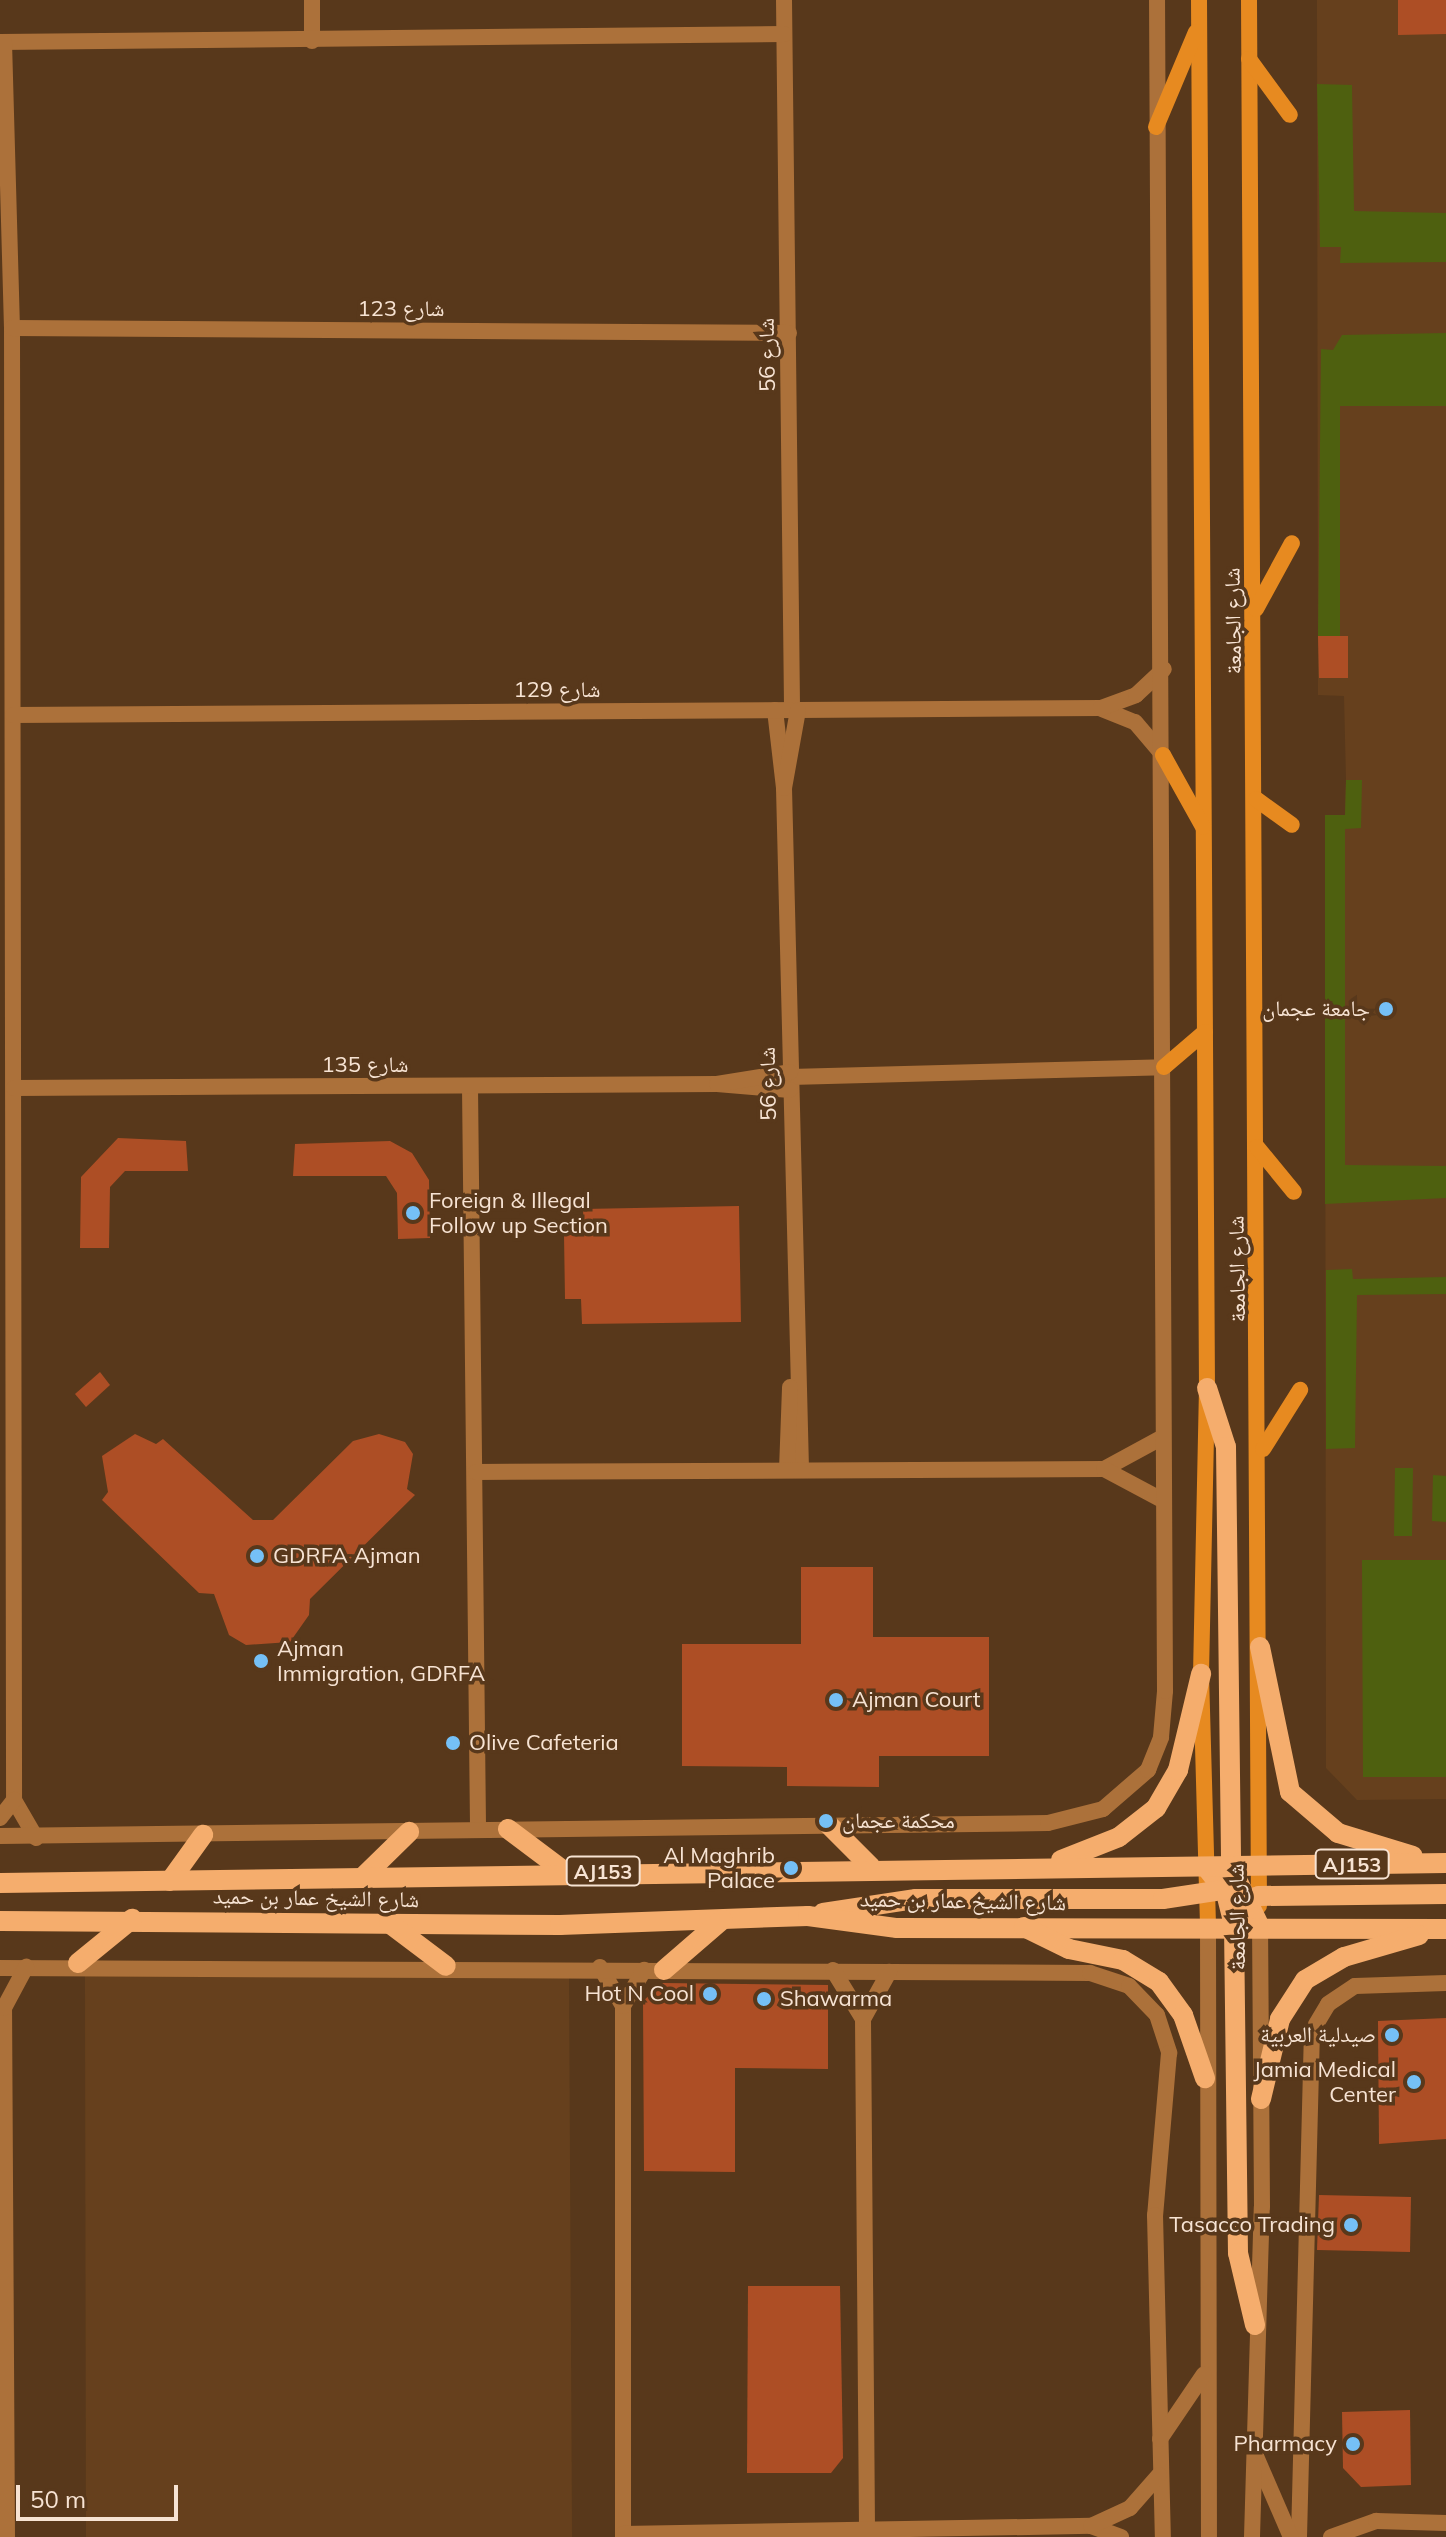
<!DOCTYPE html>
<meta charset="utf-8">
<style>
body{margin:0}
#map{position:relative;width:1446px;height:2537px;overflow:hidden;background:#58381b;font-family:Mulish,"Noto Naskh Arabic",sans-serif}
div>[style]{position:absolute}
.built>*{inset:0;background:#66401d}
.green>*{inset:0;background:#4e600f}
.building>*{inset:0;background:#ad4e25}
.minor>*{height:16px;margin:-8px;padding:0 8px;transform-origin:8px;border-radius:8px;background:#ac713a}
.tertiary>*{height:16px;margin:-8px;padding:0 8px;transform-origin:8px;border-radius:8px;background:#ac713a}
.secondary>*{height:16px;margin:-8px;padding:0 8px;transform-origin:8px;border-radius:8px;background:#e78a20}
.primary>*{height:20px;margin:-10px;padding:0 10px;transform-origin:10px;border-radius:10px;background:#f5ad6d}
.dots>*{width:22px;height:22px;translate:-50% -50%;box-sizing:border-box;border:4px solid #58381b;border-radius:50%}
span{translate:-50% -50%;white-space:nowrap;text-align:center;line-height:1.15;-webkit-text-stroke:7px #58381b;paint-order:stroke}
.shield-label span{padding:2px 6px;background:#58381b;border:2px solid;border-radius:6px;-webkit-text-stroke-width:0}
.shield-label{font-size:20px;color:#f7e3d3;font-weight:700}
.street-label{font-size:22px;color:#f7e3d3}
.poi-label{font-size:22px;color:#f7e3d3}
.right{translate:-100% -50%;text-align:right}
.left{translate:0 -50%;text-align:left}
.scale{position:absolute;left:16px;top:2485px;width:162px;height:36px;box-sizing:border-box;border:4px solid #f7e3d3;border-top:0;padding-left:10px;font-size:24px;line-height:28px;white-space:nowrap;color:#f7e3d3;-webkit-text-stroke:6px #58381b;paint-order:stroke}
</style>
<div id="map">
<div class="built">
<i style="clip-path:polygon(1317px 0,1446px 0,1446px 1799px,1357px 1800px,1326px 1768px,1325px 815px,1345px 815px,1346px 780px,1344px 696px,1318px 695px)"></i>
<i style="clip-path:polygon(85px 1974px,569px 1976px,572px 2537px,86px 2537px)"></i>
</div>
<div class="green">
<i style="clip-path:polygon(1317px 84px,1352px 85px,1354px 211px,1446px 213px,1446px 262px,1340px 263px,1341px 247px,1320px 247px)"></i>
<i style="clip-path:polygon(1446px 333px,1446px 406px,1340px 406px,1340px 636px,1318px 636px,1321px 349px,1333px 350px,1342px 335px)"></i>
<i style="clip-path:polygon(1346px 780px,1362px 780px,1361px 828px,1345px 829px,1345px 1165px,1446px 1166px,1446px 1198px,1325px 1204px,1325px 815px,1345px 815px)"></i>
<i style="clip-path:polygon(1352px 1269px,1353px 1279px,1446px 1277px,1446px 1294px,1357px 1295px,1355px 1448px,1326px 1449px,1326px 1270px)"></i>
<i style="clip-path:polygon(1395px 1468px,1413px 1468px,1412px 1536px,1394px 1536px)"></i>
<i style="clip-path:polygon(1433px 1475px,1446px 1476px,1446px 1522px,1432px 1521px)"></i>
<i style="clip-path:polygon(1362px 1560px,1446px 1560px,1446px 1777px,1363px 1777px)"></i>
</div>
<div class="building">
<i style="clip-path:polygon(1398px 0,1446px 0,1446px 34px,1398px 35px)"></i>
<i style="clip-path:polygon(1318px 636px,1348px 636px,1348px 678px,1319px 678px)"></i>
<i style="clip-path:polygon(118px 1138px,186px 1141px,188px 1171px,125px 1171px,110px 1187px,109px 1248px,80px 1248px,81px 1177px)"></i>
<i style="clip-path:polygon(390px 1141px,412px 1153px,429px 1180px,430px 1238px,398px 1239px,397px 1193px,386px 1176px,293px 1176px,295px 1144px)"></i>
<i style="clip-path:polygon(739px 1206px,741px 1322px,582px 1324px,581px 1299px,565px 1299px,564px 1235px,584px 1235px,583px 1209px)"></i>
<i style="clip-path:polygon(100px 1372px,110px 1385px,86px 1407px,75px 1394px)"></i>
<i style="clip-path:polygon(135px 1434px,156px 1444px,163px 1439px,253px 1520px,273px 1520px,353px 1441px,379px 1434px,405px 1442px,413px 1454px,407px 1489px,415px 1495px,310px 1599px,309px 1615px,290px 1642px,246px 1645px,229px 1635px,214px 1594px,199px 1593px,102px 1500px,108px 1492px,102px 1456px)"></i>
<i style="clip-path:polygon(801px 1567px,873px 1567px,873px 1637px,989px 1637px,989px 1756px,879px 1756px,879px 1787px,787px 1786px,787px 1767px,682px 1766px,682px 1644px,801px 1644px)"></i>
<i style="clip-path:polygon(663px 1983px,828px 1985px,828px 2069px,735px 2068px,735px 2172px,644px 2171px,643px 2001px)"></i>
<i style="clip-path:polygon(1446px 2018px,1446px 2139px,1379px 2144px,1378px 2021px)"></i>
<i style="clip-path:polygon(1319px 2195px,1411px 2197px,1410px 2252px,1317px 2250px)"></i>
<i style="clip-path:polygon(748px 2286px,840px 2286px,843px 2458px,831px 2473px,747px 2473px)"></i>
<i style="clip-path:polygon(1410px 2410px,1411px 2485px,1361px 2487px,1343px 2468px,1342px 2412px)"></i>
</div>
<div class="minor">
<i style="left:784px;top:0;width:710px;rotate:89.35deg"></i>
<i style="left:312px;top:41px;width:41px;rotate:-90deg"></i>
<i style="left:0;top:42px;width:784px;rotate:-0.58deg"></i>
<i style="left:4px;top:42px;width:286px;rotate:88.4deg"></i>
<i style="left:12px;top:328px;width:1472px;rotate:89.92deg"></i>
<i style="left:14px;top:1800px;width:44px;rotate:59.9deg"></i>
<i style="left:12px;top:328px;width:777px;rotate:0.37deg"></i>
<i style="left:1102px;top:709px;width:35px;rotate:22deg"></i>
<i style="left:1135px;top:722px;width:43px;rotate:49.7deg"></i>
<i style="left:775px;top:710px;width:79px;rotate:83.4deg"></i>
<i style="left:784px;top:788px;width:682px;rotate:88.57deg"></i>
<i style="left:13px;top:715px;width:1088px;rotate:-0.37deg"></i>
<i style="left:1101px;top:708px;width:37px;rotate:-20deg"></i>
<i style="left:1136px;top:695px;width:38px;rotate:-43deg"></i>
<i style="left:784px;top:788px;width:79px;rotate:-79.8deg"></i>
<i style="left:790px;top:1077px;width:374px;rotate:-1.5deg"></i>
<i style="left:717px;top:1084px;width:73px;rotate:4.7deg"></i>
<i style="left:470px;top:1087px;width:743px;rotate:89.38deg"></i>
<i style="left:14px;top:1088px;width:703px;rotate:-0.33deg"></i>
<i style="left:717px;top:1084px;width:74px;rotate:-9.3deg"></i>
<i style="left:1104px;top:1469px;width:67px;rotate:-28.5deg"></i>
<i style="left:787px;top:1470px;width:83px;rotate:-87.9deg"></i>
<i style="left:476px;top:1472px;width:628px;rotate:-0.27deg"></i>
<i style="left:1104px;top:1469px;width:68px;rotate:28.1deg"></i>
<i style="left:0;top:1818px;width:23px;rotate:-52deg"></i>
<i style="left:0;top:1836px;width:1048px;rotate:-0.71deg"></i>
<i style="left:1048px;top:1823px;width:57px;rotate:-14.3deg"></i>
<i style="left:1103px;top:1809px;width:60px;rotate:-40.9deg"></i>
<i style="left:1148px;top:1770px;width:35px;rotate:-68deg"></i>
<i style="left:1161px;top:1737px;width:46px;rotate:-85deg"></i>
<i style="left:1165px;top:1691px;width:1691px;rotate:-90.27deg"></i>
<i style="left:600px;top:1967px;width:45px;rotate:59.5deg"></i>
<i style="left:623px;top:2006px;width:531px;rotate:90deg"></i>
<i style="left:0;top:1968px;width:1090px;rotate:0.26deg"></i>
<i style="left:1090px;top:1973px;width:41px;rotate:18.4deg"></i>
<i style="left:1129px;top:1986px;width:40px;rotate:46deg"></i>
<i style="left:1157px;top:2015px;width:40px;rotate:72deg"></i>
<i style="left:1169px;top:2053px;width:163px;rotate:94.9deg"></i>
<i style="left:1155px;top:2215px;width:322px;rotate:88.6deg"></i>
<i style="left:833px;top:1970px;width:57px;rotate:58.5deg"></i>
<i style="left:863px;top:2019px;width:510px;rotate:89.55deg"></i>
<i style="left:623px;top:2006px;width:42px;rotate:-59.7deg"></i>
<i style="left:863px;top:2019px;width:54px;rotate:-61deg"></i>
<i style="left:1091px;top:2526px;width:32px;rotate:20deg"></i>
<i style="left:623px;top:2534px;width:468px;rotate:-1deg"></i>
<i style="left:1091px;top:2526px;width:43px;rotate:-24.8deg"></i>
<i style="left:1130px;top:2508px;width:44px;rotate:-48.7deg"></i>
<i style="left:7px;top:2537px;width:529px;rotate:-90.32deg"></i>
<i style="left:4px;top:2008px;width:47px;rotate:-61.8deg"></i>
<i style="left:1299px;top:2537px;width:506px;rotate:-88.53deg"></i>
<i style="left:1312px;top:2031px;width:31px;rotate:-59deg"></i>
<i style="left:1328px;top:2004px;width:32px;rotate:-34deg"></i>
<i style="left:1355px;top:1986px;width:91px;rotate:-1.9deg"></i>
<i style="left:1331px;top:2537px;width:48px;rotate:-19.6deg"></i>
<i style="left:1376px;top:2521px;width:70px;rotate:1.6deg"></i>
</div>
<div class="tertiary">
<i style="left:1208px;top:1924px;width:613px;rotate:89.91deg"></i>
<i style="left:1160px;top:2439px;width:78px;rotate:-55.9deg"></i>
<i style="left:1255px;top:2454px;width:90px;rotate:66.6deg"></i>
<i style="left:1252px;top:2537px;width:330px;rotate:-88.3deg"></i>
<i style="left:1262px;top:2207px;width:280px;rotate:-90.4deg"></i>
</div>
<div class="secondary">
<i style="left:1199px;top:0;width:1388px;rotate:89.67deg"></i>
<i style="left:1207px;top:1388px;width:286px;rotate:91.2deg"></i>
<i style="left:1201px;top:1674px;width:250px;rotate:88.4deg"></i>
<i style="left:1249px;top:0;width:1906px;rotate:89.7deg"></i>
<i style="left:1249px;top:59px;width:69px;rotate:53.8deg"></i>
<i style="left:1156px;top:127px;width:103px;rotate:-67.2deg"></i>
<i style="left:1256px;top:609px;width:75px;rotate:-61.4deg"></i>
<i style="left:1163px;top:755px;width:82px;rotate:60.9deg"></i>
<i style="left:1256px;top:799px;width:44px;rotate:35.8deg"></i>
<i style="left:1164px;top:1067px;width:54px;rotate:-40.5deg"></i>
<i style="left:1257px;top:1147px;width:58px;rotate:50.6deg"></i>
<i style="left:1263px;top:1449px;width:70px;rotate:-57.9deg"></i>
</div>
<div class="primary">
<i style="left:1207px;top:1388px;width:62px;rotate:72.1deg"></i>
<i style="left:1226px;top:1447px;width:420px;rotate:89.3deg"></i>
<i style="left:1231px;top:1867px;width:67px;rotate:64.2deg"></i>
<i style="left:1260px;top:1647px;width:148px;rotate:78.3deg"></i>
<i style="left:1290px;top:1792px;width:63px;rotate:40.5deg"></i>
<i style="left:1338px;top:1833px;width:78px;rotate:17deg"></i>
<i style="left:829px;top:1825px;width:59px;rotate:45deg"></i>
<i style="left:508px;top:1829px;width:70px;rotate:36.9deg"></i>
<i style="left:1061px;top:1860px;width:62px;rotate:-21.6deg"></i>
<i style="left:1119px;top:1837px;width:47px;rotate:-38.1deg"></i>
<i style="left:1156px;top:1808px;width:44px;rotate:-59.9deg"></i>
<i style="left:1178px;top:1770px;width:99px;rotate:-76.5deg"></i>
<i style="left:1206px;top:1867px;width:33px;rotate:52deg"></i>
<i style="left:1226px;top:1893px;width:34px;rotate:76deg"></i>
<i style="left:1234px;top:1926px;width:327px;rotate:89.3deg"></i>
<i style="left:1238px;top:2253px;width:74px;rotate:76.7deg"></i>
<i style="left:362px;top:1878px;width:66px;rotate:-44.4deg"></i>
<i style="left:170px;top:1881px;width:57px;rotate:-54.3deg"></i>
<i style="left:0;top:1883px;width:1446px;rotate:-0.79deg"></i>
<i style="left:1231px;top:1904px;width:29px;rotate:-16deg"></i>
<i style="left:1259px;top:1896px;width:187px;rotate:-0.6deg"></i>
<i style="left:823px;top:1913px;width:94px;rotate:-8.6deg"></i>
<i style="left:916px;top:1899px;width:247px"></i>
<i style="left:1163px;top:1899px;width:74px;rotate:-8.6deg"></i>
<i style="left:0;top:1921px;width:560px;rotate:0.41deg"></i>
<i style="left:560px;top:1925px;width:248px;rotate:-2.1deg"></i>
<i style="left:808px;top:1916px;width:90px;rotate:7.7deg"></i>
<i style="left:897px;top:1928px;width:549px;rotate:0.1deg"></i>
<i style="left:389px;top:1923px;width:71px;rotate:37deg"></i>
<i style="left:1024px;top:1927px;width:50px;rotate:26.1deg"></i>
<i style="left:1069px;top:1949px;width:55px;rotate:11.5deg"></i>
<i style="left:1123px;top:1960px;width:42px;rotate:31.4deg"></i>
<i style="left:1159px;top:1982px;width:41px;rotate:54deg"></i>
<i style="left:1183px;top:2015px;width:67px;rotate:70.8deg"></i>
<i style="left:78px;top:1963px;width:70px;rotate:-39.2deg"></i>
<i style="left:664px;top:1970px;width:77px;rotate:-40.8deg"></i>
<i style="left:1261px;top:2099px;width:82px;rotate:-76.6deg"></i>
<i style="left:1280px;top:2019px;width:46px;rotate:-57.3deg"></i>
<i style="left:1305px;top:1980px;width:45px;rotate:-30.5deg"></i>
<i style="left:1344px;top:1957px;width:78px;rotate:-16.3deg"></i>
</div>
<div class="dots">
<i style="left:1386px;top:1009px;background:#75c0f6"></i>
<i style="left:413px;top:1213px;background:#75c0f6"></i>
<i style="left:257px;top:1556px;background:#75c0f6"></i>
<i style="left:261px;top:1661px;background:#75c0f6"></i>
<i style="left:836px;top:1700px;background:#75c0f6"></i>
<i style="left:453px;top:1743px;background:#75c0f6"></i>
<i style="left:826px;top:1821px;background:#75c0f6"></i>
<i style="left:791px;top:1868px;background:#75c0f6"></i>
<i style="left:710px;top:1994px;background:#75c0f6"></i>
<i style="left:764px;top:1999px;background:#75c0f6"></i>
<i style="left:1392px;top:2035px;background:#75c0f6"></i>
<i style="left:1414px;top:2082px;background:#75c0f6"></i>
<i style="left:1351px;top:2225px;background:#75c0f6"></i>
<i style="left:1353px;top:2444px;background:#75c0f6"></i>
</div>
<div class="shield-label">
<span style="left:1352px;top:1864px">AJ153</span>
<span style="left:603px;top:1871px">AJ153</span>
</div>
<div class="street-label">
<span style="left:401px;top:309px">شارع 123</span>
<span style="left:767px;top:355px;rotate:-91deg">شارع 56</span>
<span style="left:1233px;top:621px;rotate:-91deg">شارع الجامعة</span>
<span style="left:557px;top:690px">شارع 129</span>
<span style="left:365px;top:1065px">شارع 135</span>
<span style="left:768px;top:1084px;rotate:-91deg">شارع 56</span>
<span style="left:1237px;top:1269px;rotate:-91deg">شارع الجامعة</span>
<span style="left:316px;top:1898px;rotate:1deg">شارع الشيخ عمار بن حميد</span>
<span style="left:963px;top:1901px;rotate:1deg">شارع الشيخ عمار بن حميد</span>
<span style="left:1237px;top:1917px;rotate:-91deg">شارع الجامعة</span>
</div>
<div class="poi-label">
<span class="right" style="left:1370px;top:1009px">جامعة عجمان</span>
<span class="left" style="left:429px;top:1213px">Foreign &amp; Illegal<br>Follow up Section</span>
<span class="left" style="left:273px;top:1556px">GDRFA Ajman</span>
<span class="left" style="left:277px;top:1661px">Ajman<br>Immigration, GDRFA</span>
<span class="left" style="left:852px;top:1700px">Ajman Court</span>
<span class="left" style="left:469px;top:1743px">Olive Cafeteria</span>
<span class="left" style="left:842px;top:1821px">محكمة عجمان</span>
<span class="right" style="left:775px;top:1868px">Al Maghrib<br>Palace</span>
<span class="right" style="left:694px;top:1994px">Hot N Cool</span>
<span class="left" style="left:780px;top:1999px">Shawarma</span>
<span class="right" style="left:1376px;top:2035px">صيدلية العربية</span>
<span class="right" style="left:1396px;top:2082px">Jamia Medical<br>Center</span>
<span class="right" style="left:1335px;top:2225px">Tasacco Trading</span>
<span class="right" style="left:1337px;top:2444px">Pharmacy</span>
</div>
<div class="scale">50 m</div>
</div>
